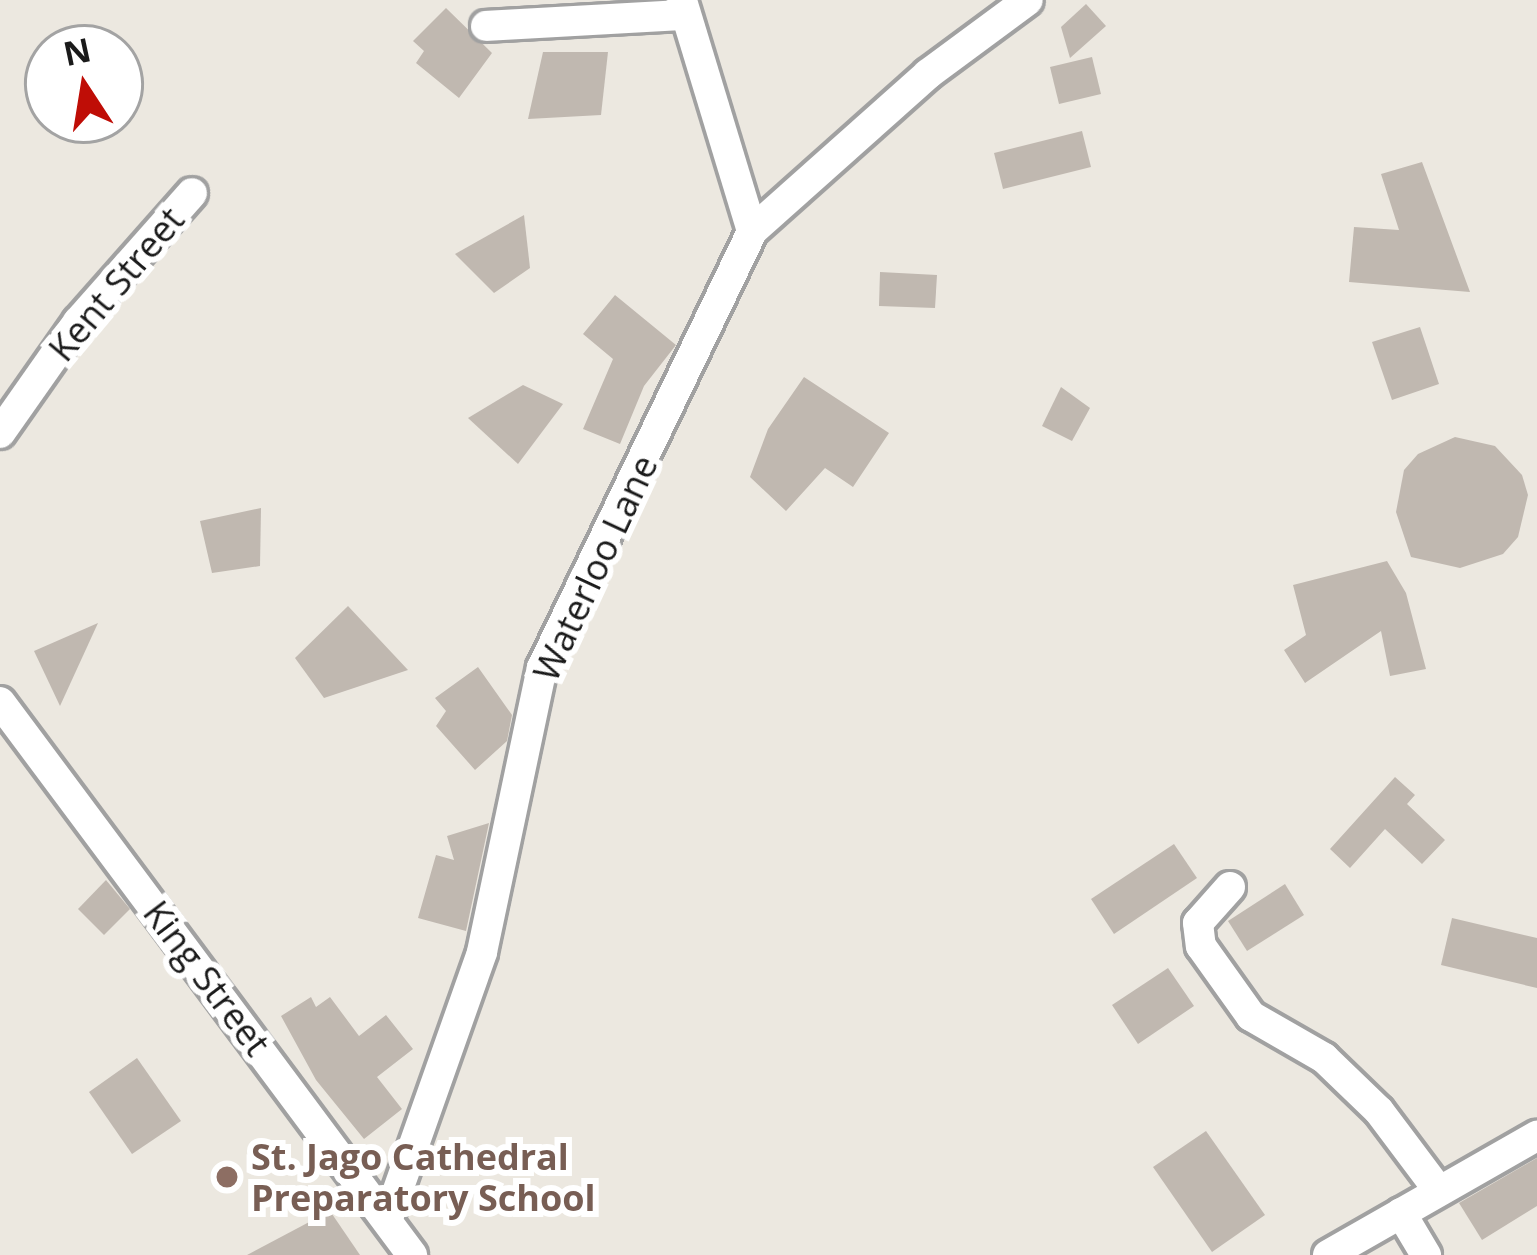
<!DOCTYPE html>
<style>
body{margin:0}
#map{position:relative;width:1537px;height:1255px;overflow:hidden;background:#ece8e0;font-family:"Open Sans",sans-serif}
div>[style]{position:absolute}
.building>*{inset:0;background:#c0b8b0}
.roads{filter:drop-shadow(3px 0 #a1a1a1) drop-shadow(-3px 0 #a1a1a1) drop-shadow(0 3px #a1a1a1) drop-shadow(0 -3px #a1a1a1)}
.minor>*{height:30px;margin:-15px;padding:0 15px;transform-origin:15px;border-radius:15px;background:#fff}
.dots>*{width:33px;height:33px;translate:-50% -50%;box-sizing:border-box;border:6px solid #fff;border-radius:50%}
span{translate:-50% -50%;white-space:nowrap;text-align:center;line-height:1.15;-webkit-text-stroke:12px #fff;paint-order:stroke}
.street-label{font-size:36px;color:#1a1a1a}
.education-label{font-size:36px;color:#785e54;font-weight:700}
.left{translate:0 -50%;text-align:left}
.north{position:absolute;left:24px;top:24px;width:120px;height:120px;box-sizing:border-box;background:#fff;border:3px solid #a3a3a3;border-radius:50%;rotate:348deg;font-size:33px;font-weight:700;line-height:48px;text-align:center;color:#1a1a1a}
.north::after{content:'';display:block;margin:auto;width:42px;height:54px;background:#bf0d06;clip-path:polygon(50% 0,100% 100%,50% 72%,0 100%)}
</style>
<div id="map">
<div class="building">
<i style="clip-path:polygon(1086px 4px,1106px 26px,1070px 58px,1061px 27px)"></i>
<i style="clip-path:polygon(446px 8px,492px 53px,459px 98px,416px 63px,424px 51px,413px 41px)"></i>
<i style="clip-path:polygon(543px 52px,608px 52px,601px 115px,528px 119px)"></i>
<i style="clip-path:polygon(1092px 57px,1101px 94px,1059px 104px,1050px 67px)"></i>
<i style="clip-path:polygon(1082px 131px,1091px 167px,1003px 189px,994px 153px)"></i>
<i style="clip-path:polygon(1422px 162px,1470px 292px,1349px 282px,1354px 227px,1399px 230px,1381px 174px)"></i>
<i style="clip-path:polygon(524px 215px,530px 268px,494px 293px,455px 254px)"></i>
<i style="clip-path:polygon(880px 272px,937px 275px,935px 308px,879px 306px)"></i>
<i style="clip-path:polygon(615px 295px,676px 345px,644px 386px,620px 444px,583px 429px,613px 359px,583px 334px)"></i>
<i style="clip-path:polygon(1420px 327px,1439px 384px,1392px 400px,1372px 342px)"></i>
<i style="clip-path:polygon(804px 377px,889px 433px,853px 487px,825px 468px,786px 511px,750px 477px,768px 429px)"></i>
<i style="clip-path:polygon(523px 385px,563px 404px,518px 464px,468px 418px)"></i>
<i style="clip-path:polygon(1061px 387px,1090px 408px,1072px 441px,1042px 426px)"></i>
<i style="clip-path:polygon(1455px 437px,1495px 446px,1522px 475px,1528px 495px,1518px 537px,1503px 554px,1460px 568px,1411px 557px,1396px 512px,1404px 470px,1418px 454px)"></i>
<i style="clip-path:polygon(261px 508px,260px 566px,212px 573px,200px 521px)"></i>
<i style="clip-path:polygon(1387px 561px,1406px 593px,1426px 669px,1390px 676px,1381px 631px,1305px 683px,1284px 650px,1306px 635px,1293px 585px)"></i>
<i style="clip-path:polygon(348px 606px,408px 670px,324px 698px,295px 658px)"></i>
<i style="clip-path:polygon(98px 623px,60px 706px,34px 651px)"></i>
<i style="clip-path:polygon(478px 667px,512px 715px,507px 741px,475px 770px,436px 726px,446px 711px,435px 698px)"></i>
<i style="clip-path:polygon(1395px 777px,1415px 795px,1407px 804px,1445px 840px,1422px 864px,1385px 829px,1350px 868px,1330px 849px)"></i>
<i style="clip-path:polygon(489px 823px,466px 931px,418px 918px,436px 855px,454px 860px,447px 836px)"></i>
<i style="clip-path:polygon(1174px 844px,1197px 878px,1114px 934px,1091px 899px)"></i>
<i style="clip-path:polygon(106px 880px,130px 909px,104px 935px,78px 909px)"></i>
<i style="clip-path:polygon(1285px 884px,1304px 915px,1247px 951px,1228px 921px)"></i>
<i style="clip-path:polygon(1452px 918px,1537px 938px,1537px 988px,1441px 965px)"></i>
<i style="clip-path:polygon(1168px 968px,1194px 1006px,1138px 1044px,1112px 1005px)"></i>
<i style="clip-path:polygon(311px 997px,316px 1007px,330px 997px,359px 1036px,386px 1015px,413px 1049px,377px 1077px,402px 1109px,364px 1139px,316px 1080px,281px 1016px)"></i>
<i style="clip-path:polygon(137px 1058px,181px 1121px,132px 1154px,89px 1092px)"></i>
<i style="clip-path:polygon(1206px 1131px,1265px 1215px,1212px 1252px,1153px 1167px)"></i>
<i style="clip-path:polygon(1537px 1158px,1537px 1206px,1482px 1240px,1459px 1203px)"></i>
<i style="clip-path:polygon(330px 1211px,360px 1255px,247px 1255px)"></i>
</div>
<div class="roads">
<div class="minor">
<i style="left:486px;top:26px;width:199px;rotate:-3.2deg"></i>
<i style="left:752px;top:231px;width:236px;rotate:-41.7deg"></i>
<i style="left:928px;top:74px;width:124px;rotate:-36.5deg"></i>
<i style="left:0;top:433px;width:136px;rotate:-54.9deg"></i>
<i style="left:78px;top:322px;width:172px;rotate:-48.5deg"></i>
<i style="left:0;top:702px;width:690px;rotate:53.31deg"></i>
<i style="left:1230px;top:887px;width:48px;rotate:131.6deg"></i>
<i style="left:1198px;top:923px;width:23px;rotate:83deg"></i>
<i style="left:1201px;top:946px;width:86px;rotate:54.5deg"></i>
<i style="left:1251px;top:1016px;width:84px;rotate:29.9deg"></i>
<i style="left:1324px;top:1058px;width:76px;rotate:43.9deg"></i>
<i style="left:1379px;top:1111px;width:100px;rotate:53.1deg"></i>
<i style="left:1401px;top:1213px;width:49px;rotate:59.2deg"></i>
<i style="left:388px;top:1218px;width:282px;rotate:-70.5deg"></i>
<i style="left:482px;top:952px;width:290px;rotate:-78.1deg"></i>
<i style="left:542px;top:668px;width:485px;rotate:-64.3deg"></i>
<i style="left:752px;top:231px;width:241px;rotate:-106.9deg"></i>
<i style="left:1328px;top:1255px;width:241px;rotate:-29.7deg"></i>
</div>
</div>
<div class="dots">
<i style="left:227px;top:1177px;background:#8d6e63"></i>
</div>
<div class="street-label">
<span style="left:116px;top:284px;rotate:-50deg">Kent Street</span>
<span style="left:595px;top:568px;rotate:-65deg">Waterloo Lane</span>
<span style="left:207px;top:978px;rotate:53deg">King Street</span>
</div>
<div class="education-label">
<span class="left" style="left:251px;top:1177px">St. Jago Cathedral<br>Preparatory School</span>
</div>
<div class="north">N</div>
</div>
